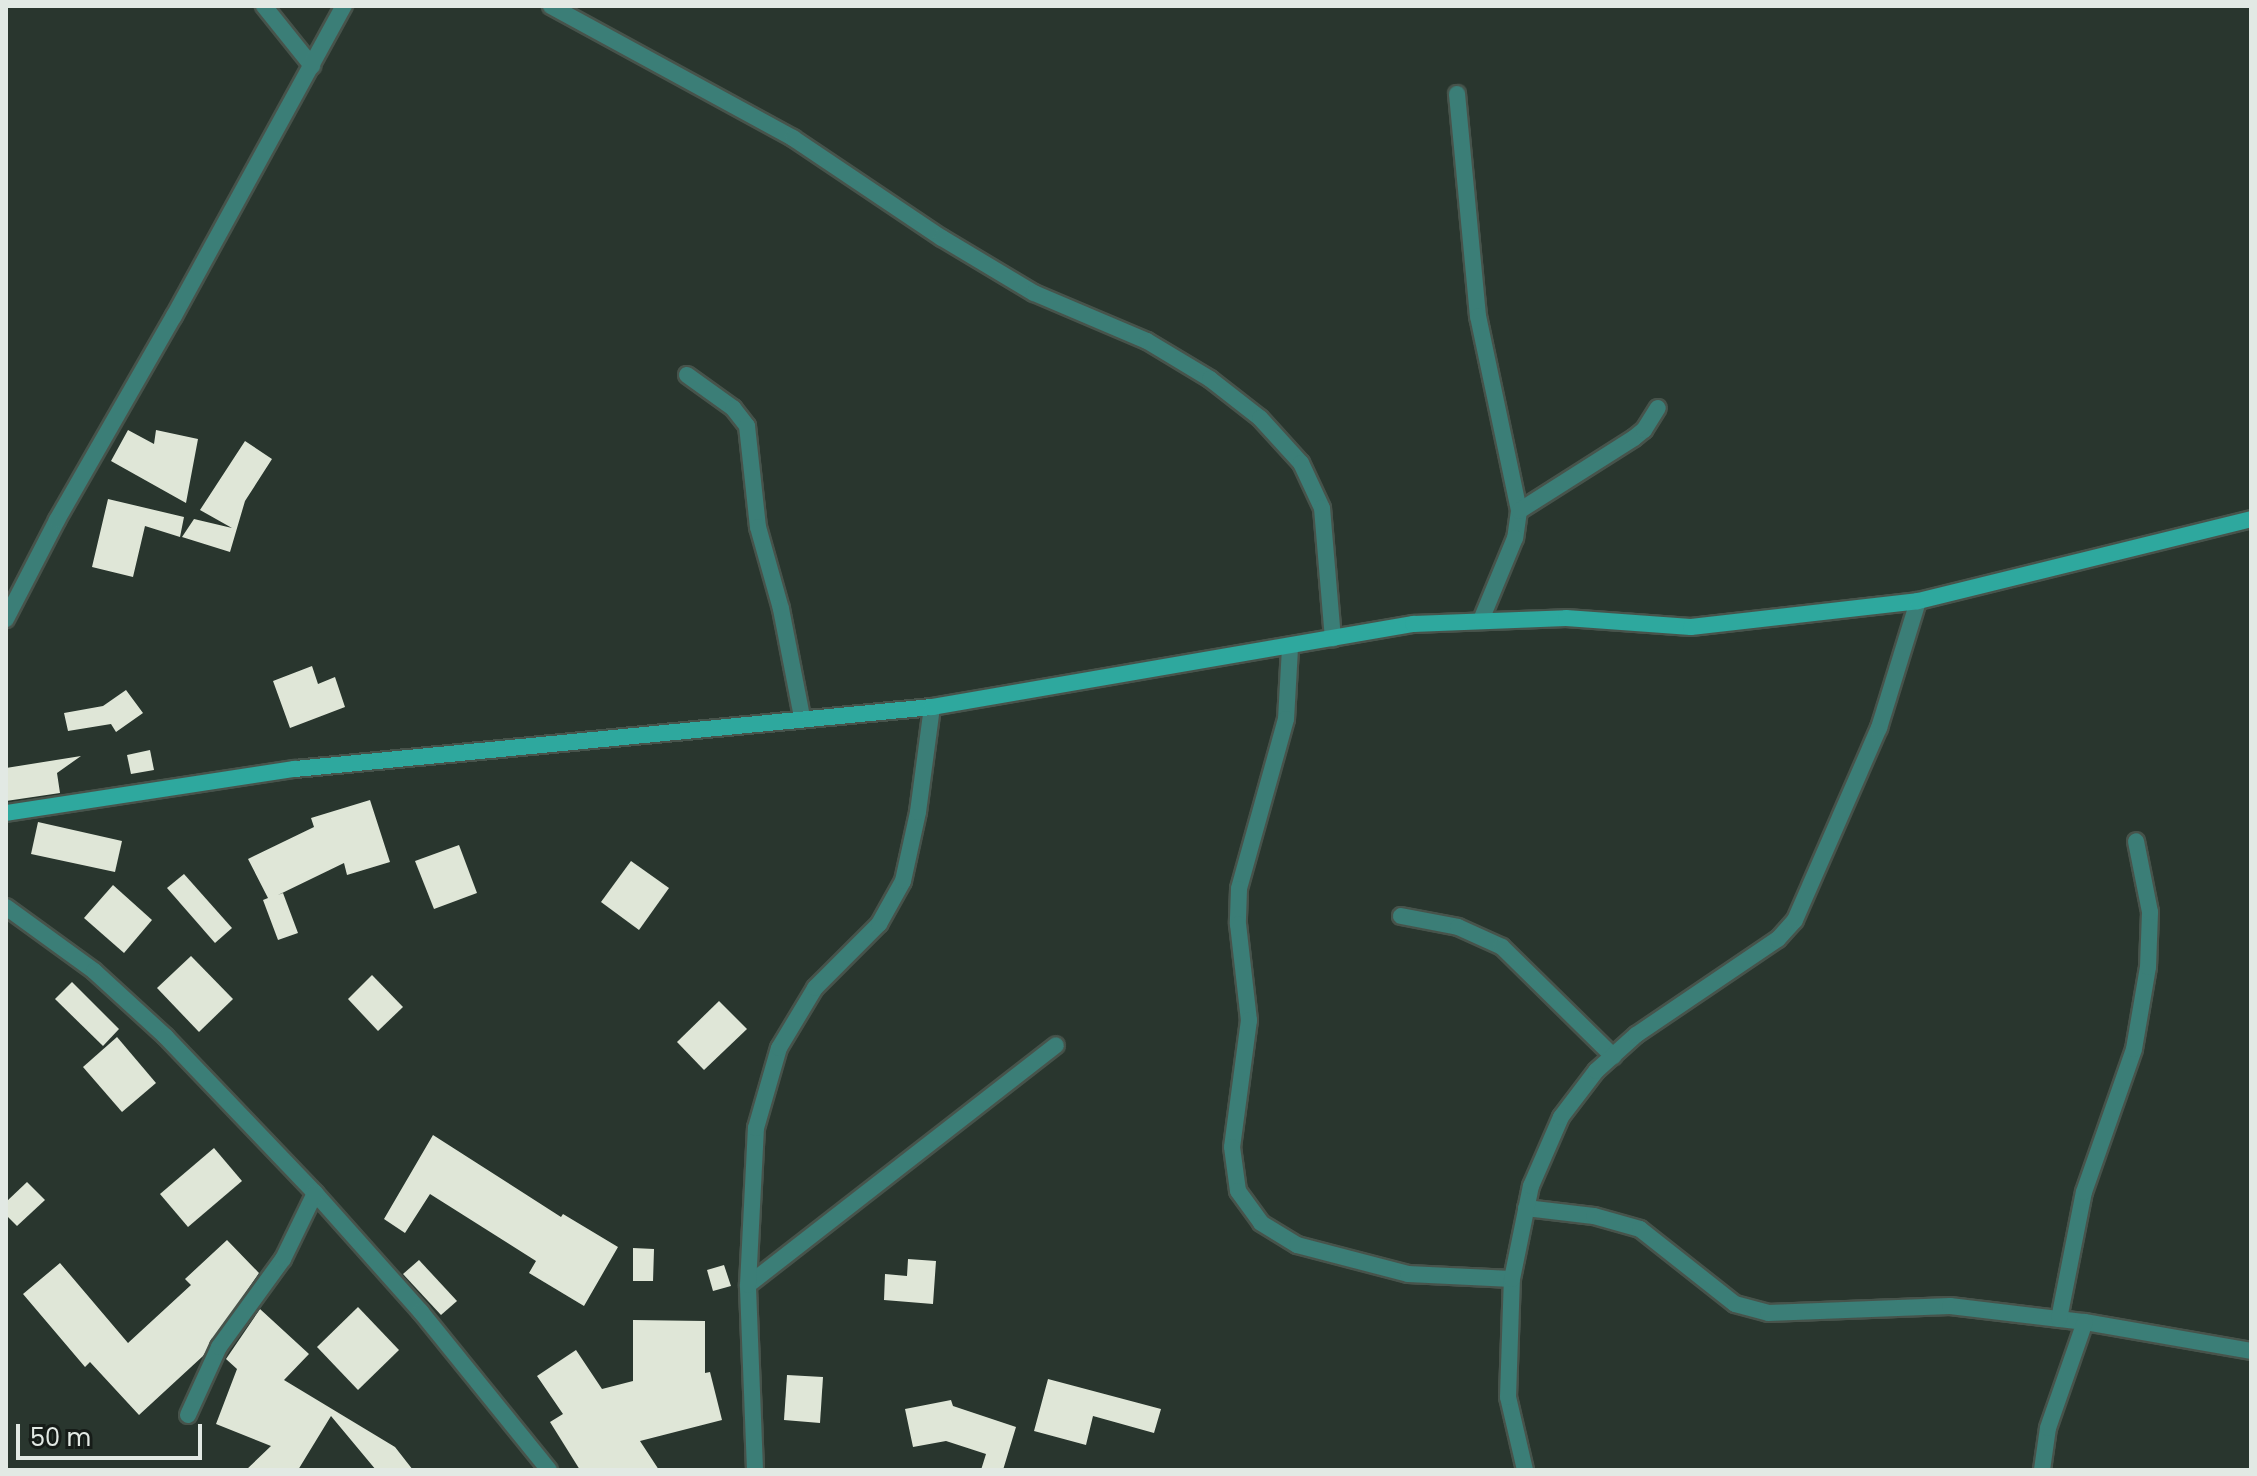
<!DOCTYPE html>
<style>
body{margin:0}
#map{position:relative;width:2257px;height:1476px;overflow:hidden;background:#29362e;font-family:Poppins,sans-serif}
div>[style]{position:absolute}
.building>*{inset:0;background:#dfe6d7}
.roads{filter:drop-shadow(2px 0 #47534b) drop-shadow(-2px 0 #47534b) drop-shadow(0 2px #47534b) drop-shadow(0 -2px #47534b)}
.street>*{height:16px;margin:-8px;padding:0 8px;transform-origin:8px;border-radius:8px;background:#3b7e77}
.secondary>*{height:16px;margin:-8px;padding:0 8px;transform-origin:8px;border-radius:8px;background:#2ea89e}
span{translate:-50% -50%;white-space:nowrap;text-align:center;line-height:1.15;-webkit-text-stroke:8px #161c18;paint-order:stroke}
.frame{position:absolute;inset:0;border:8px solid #e2e9e4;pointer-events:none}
.scale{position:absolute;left:16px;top:1424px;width:186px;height:36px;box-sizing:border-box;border:4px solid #e2e9e4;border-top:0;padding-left:10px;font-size:24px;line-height:28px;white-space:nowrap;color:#e2e9e4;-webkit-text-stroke:6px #161c18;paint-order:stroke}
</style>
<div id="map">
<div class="building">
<i style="clip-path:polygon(128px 430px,154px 444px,156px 430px,198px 439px,186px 503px,111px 461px)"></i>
<i style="clip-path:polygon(245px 441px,272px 459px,245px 501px,230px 552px,182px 537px,194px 519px,232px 528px,200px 510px)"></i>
<i style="clip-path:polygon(108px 499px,184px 517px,180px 537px,145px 526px,133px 577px,92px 567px)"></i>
<i style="clip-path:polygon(312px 666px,318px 684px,335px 677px,345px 707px,290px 728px,273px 681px)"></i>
<i style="clip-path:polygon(126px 690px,143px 713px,116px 732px,111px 724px,68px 731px,64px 713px,103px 706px)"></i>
<i style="clip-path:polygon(150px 750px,154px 770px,131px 774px,127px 755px)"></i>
<i style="clip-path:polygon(81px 756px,57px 773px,60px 793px,6px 801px,6px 768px)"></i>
<i style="clip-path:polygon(370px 800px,390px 862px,347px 875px,344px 863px,278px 895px,283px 893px,298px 933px,278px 940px,263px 900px,268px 898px,248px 859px,314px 827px,311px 818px)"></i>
<i style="clip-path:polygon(38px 822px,122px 841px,115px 872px,31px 854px)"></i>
<i style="clip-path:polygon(459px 845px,477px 893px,434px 909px,415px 861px)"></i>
<i style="clip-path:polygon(631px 861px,669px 888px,639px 930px,601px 902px)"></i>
<i style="clip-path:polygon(184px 874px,232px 928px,215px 943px,167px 888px)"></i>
<i style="clip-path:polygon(113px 885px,152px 920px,124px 953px,84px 918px)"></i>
<i style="clip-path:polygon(191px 956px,233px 999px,199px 1032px,157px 988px)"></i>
<i style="clip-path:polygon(372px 975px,403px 1007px,378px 1031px,348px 999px)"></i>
<i style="clip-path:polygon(72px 982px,119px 1029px,103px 1046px,55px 999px)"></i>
<i style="clip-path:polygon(719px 1001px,747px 1029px,704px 1070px,677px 1042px)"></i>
<i style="clip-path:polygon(117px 1037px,156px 1083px,122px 1112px,83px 1067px)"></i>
<i style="clip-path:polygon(433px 1135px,561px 1217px,563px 1214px,618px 1247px,584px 1306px,529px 1273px,536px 1261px,430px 1194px,405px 1233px,384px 1219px)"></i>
<i style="clip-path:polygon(214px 1148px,242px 1181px,188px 1227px,160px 1194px)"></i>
<i style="clip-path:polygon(27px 1182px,45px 1200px,17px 1226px,6px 1215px,6px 1202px)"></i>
<i style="clip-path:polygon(227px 1240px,259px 1273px,203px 1356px,139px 1415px,90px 1362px,85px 1367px,23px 1294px,60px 1263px,128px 1343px,191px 1285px,185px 1279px)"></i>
<i style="clip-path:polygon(633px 1248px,654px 1249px,653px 1281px,633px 1281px)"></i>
<i style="clip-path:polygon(908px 1259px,936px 1261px,933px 1304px,884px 1300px,885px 1274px,907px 1276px)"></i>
<i style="clip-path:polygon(419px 1260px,457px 1301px,441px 1315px,403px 1274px)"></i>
<i style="clip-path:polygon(724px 1265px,731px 1286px,713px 1291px,707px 1270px)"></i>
<i style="clip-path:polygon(358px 1307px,399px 1350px,358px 1390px,317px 1347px)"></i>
<i style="clip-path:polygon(260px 1309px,309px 1354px,284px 1380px,395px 1447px,413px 1470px,376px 1470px,331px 1416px,298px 1470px,246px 1470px,271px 1446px,216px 1424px,237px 1369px,226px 1359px)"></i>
<i style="clip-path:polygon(633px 1320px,705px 1321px,705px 1373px,710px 1372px,722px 1420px,640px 1441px,659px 1470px,580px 1470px,550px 1422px,563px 1414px,537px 1376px,576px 1350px,602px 1389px,633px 1381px)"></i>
<i style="clip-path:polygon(787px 1375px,823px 1377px,820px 1423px,784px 1420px)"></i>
<i style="clip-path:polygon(1048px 1379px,1161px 1409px,1154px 1433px,1093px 1416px,1086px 1445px,1034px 1431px)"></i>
<i style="clip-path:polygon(951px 1400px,953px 1406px,1016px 1427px,1003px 1470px,981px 1470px,986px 1454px,946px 1441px,913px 1447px,905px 1409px)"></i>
</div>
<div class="roads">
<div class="street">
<i style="left:264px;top:6px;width:77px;rotate:51.3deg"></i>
<i style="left:551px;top:6px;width:276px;rotate:28.6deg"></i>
<i style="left:793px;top:138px;width:179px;rotate:33.9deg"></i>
<i style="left:942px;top:238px;width:107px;rotate:30.9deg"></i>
<i style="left:1034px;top:293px;width:123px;rotate:23deg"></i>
<i style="left:1147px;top:341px;width:74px;rotate:31.1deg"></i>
<i style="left:1210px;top:379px;width:63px;rotate:38deg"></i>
<i style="left:1260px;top:418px;width:61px;rotate:47.7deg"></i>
<i style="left:1301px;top:463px;width:50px;rotate:65deg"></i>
<i style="left:1322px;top:508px;width:131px;rotate:85.2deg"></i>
<i style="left:1457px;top:94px;width:223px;rotate:84.6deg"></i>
<i style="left:1478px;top:316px;width:199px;rotate:78.1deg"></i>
<i style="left:1519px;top:511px;width:27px;rotate:98deg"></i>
<i style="left:1515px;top:538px;width:89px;rotate:112.5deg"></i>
<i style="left:687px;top:375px;width:57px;rotate:35.7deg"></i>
<i style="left:733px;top:408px;width:23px;rotate:52deg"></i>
<i style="left:747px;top:426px;width:102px;rotate:83.8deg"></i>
<i style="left:758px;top:527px;width:85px;rotate:74.3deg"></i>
<i style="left:781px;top:609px;width:110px;rotate:79deg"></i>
<i style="left:1519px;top:511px;width:136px;rotate:-32.4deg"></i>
<i style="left:1634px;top:438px;width:13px;rotate:-39deg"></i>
<i style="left:1644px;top:430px;width:26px;rotate:-58deg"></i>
<i style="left:6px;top:619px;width:111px;rotate:-62.7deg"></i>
<i style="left:57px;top:520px;width:235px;rotate:-60.2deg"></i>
<i style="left:174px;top:316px;width:354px;rotate:-61.3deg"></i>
<i style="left:1290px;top:648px;width:71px;rotate:93.2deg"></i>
<i style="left:1286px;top:719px;width:176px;rotate:105.5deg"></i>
<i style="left:1239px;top:889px;width:35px;rotate:92deg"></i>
<i style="left:1238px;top:924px;width:97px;rotate:83.5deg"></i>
<i style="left:1249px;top:1020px;width:128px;rotate:97.6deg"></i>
<i style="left:1232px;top:1147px;width:44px;rotate:82.2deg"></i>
<i style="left:1238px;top:1191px;width:39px;rotate:54deg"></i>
<i style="left:1261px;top:1223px;width:42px;rotate:31.4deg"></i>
<i style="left:1297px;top:1245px;width:115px;rotate:14.6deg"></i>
<i style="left:1408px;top:1274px;width:104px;rotate:2.8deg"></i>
<i style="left:6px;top:907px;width:109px;rotate:36deg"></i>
<i style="left:94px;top:971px;width:98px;rotate:42.5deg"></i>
<i style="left:166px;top:1037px;width:216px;rotate:46.3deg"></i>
<i style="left:315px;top:1193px;width:159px;rotate:48.3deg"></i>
<i style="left:421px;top:1312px;width:203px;rotate:51deg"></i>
<i style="left:1401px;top:916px;width:58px;rotate:10.9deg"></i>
<i style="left:1458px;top:927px;width:48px;rotate:24.4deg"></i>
<i style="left:1502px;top:947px;width:156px;rotate:44.5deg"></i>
<i style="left:1526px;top:1208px;width:68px;rotate:6.7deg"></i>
<i style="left:1594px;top:1216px;width:48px;rotate:15.8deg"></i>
<i style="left:1640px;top:1229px;width:121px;rotate:38.3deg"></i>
<i style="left:1735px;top:1304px;width:34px;rotate:15deg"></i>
<i style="left:1768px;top:1313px;width:182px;rotate:-2.2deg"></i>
<i style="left:1950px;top:1306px;width:136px;rotate:6.8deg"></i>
<i style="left:2085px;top:1322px;width:169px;rotate:9.9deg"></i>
<i style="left:748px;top:1285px;width:390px;rotate:-37.9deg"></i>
<i style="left:2059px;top:1319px;width:129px;rotate:-78.9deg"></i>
<i style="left:2084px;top:1192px;width:151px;rotate:-70.7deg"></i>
<i style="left:2134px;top:1049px;width:83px;rotate:-80.3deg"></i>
<i style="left:2148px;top:967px;width:55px;rotate:-87.9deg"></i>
<i style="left:2150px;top:912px;width:72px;rotate:-101.2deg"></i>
<i style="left:188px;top:1415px;width:75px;rotate:-65.5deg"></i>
<i style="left:219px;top:1347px;width:109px;rotate:-54deg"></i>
<i style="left:283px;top:1259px;width:73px;rotate:-64.1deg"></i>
<i style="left:755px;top:1470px;width:185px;rotate:-92.2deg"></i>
<i style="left:748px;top:1285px;width:157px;rotate:-87.1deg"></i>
<i style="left:756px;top:1128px;width:83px;rotate:-74deg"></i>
<i style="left:779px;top:1048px;width:70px;rotate:-59deg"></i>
<i style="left:815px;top:988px;width:91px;rotate:-45deg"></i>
<i style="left:879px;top:924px;width:49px;rotate:-60.8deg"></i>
<i style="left:903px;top:881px;width:71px;rotate:-77.7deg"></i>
<i style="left:918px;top:812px;width:106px;rotate:-82.4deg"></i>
<i style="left:1525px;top:1470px;width:75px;rotate:-103.1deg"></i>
<i style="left:1508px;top:1397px;width:118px;rotate:-88.1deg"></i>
<i style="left:1512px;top:1279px;width:95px;rotate:-78.5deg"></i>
<i style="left:1531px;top:1186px;width:75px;rotate:-66.5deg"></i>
<i style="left:1561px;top:1117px;width:58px;rotate:-52.7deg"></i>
<i style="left:1596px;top:1071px;width:54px;rotate:-42deg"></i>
<i style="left:1636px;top:1035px;width:171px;rotate:-34.1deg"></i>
<i style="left:1778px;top:939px;width:25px;rotate:-48deg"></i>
<i style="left:1795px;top:920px;width:210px;rotate:-66.4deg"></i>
<i style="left:1879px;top:728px;width:133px;rotate:-72.9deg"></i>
<i style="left:2042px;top:1470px;width:42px;rotate:-81.9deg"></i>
<i style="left:2048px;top:1428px;width:112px;rotate:-70.8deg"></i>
</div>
<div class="secondary">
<i style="left:6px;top:813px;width:292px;rotate:-8.7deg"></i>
<i style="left:295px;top:769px;width:640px;rotate:-5.56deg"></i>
<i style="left:932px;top:707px;width:488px;rotate:-9.8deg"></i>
<i style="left:1413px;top:624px;width:153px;rotate:-2.2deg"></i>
<i style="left:1566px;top:618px;width:125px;rotate:4.1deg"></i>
<i style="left:1691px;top:627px;width:228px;rotate:-6.5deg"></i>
<i style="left:1918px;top:601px;width:343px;rotate:-13.8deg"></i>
</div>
</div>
<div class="frame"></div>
<div class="scale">50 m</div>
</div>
